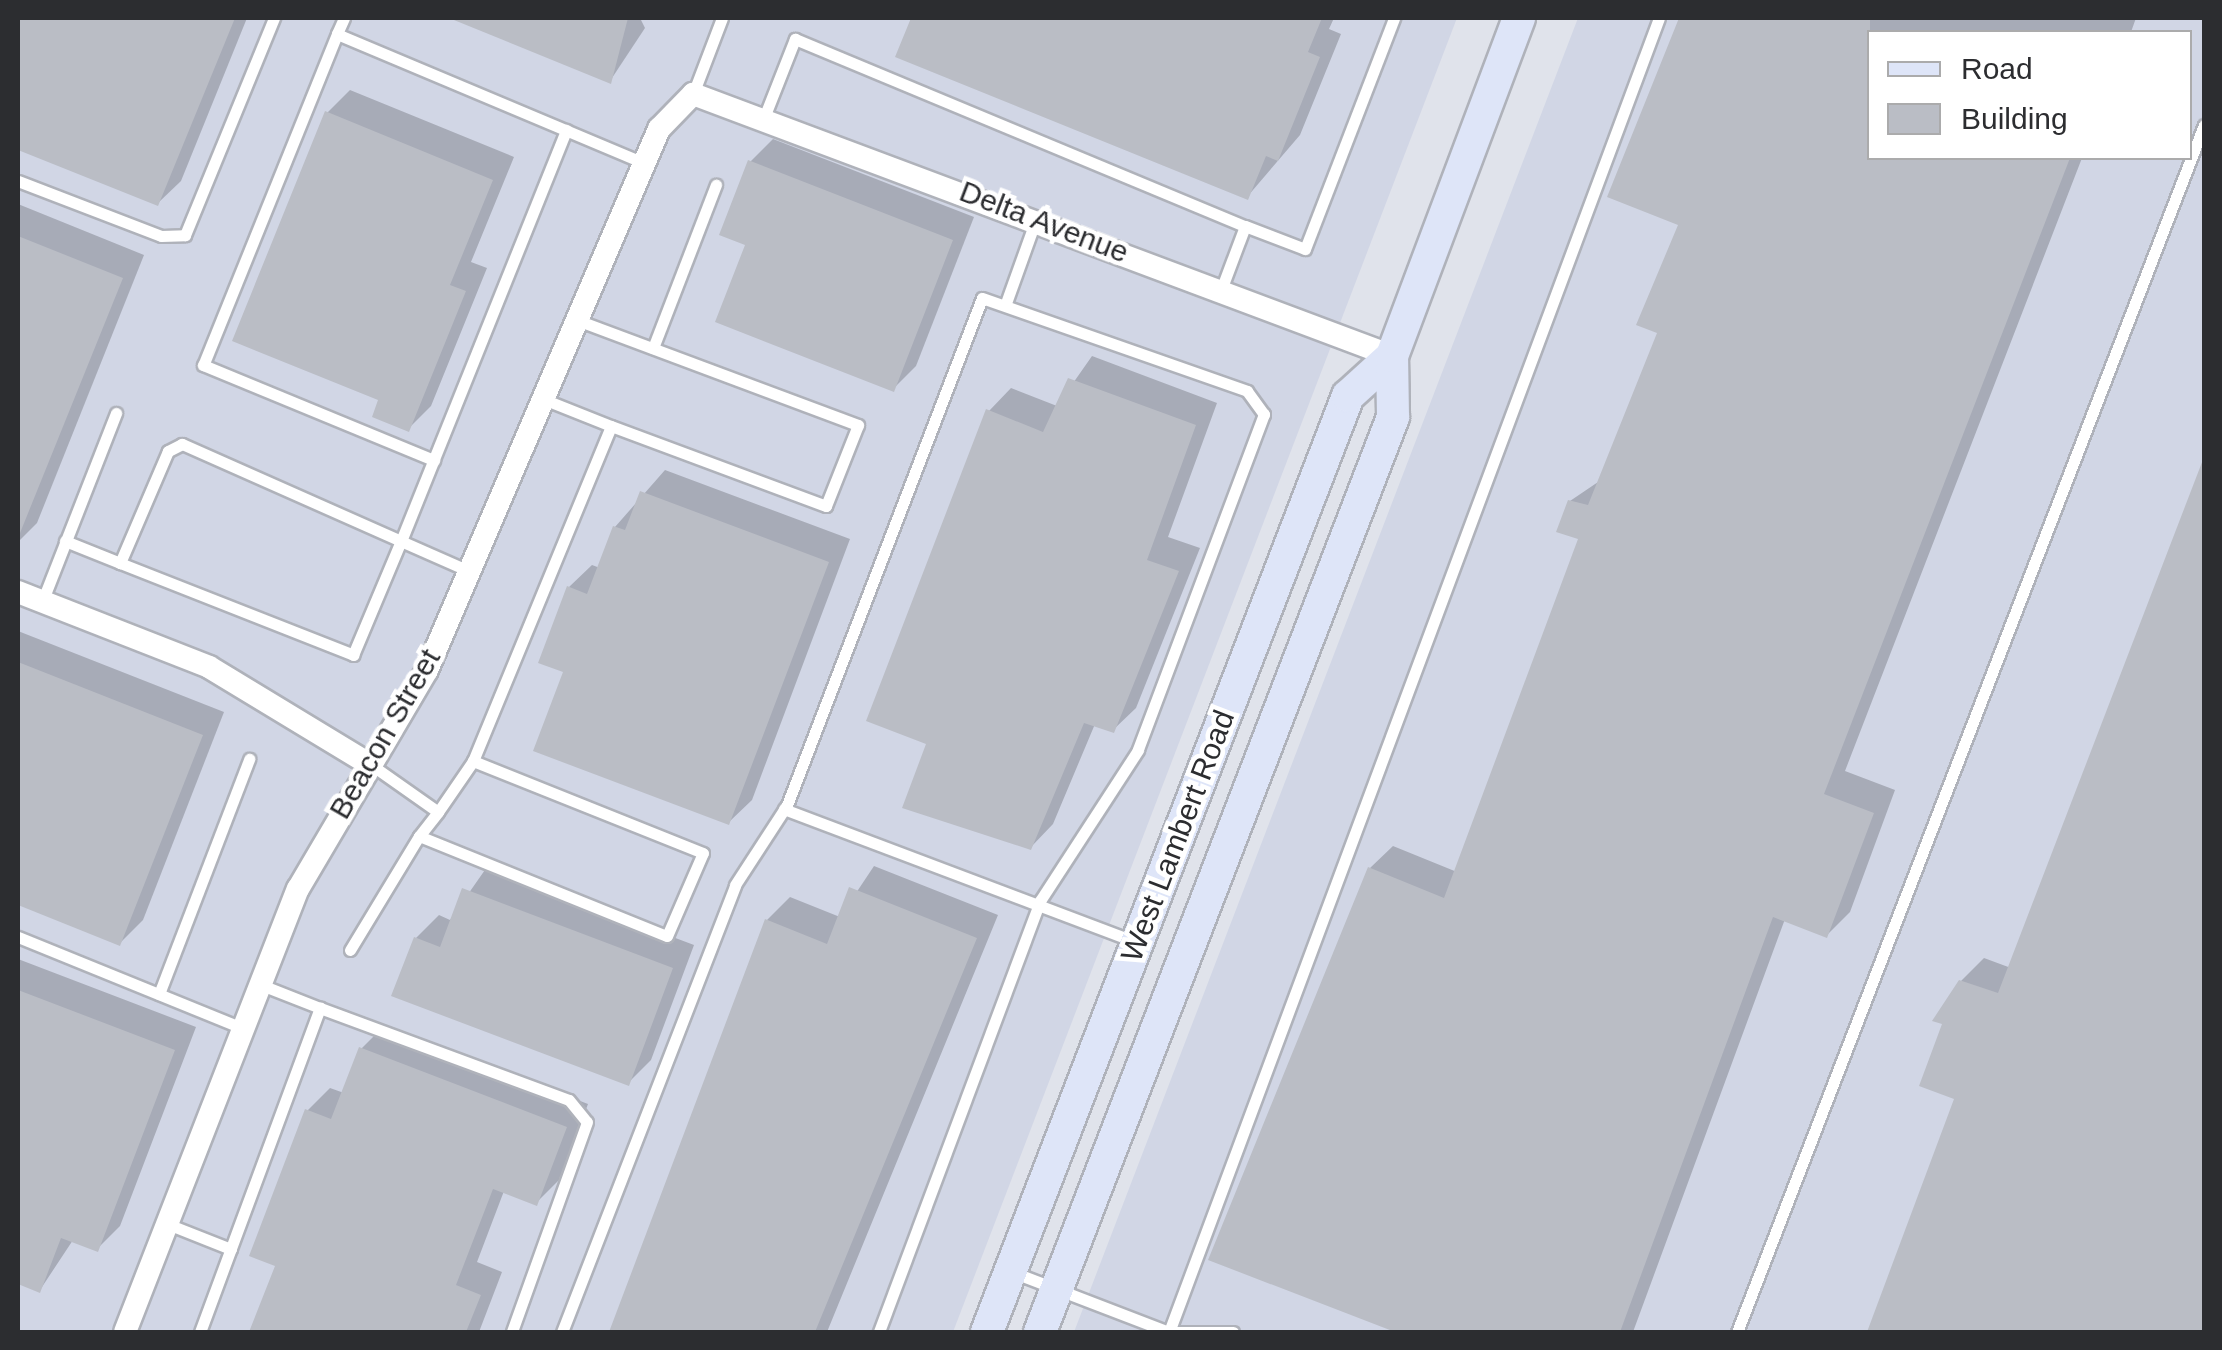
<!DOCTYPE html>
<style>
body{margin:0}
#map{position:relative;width:2222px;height:1350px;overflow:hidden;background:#e0e3eb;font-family:Helvetica,sans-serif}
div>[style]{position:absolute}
.built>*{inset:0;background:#d1d6e5}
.shadow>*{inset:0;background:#0003}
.building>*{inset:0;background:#babdc5}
.roads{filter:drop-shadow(2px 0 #afb2ba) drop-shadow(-2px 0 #afb2ba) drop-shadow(0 2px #afb2ba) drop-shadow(0 -2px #afb2ba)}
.lane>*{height:11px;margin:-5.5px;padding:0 5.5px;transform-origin:5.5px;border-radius:5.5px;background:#fff}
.street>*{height:22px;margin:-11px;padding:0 11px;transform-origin:11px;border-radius:11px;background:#fff}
.secondary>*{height:32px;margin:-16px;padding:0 16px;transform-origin:16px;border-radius:16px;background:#dee5f8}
span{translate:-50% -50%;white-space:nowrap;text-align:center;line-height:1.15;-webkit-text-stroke:9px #fff;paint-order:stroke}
.street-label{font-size:30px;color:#2c2d30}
.frame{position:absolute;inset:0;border:20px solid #2c2d30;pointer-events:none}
.legend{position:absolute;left:1867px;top:30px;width:325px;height:130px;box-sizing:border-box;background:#fff;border:2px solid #ababac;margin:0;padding:12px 18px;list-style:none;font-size:30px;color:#2c2d30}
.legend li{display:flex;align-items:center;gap:20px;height:50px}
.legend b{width:50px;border:2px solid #ababac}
</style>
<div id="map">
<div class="built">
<i style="clip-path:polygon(18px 18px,1457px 18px,953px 1332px,18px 1332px)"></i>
<i style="clip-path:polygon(evenodd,1578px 18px,2204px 18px,2204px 1332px,1074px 1332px,1578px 18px,1870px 32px,2190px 32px,2190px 158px,1870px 158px,1870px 32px)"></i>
</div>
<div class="shadow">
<i style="clip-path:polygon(18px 18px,247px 18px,181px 181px,158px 203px,18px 142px)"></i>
<i style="clip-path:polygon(453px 18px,640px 18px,645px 28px,610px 81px)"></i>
<i style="clip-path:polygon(914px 18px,1334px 18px,1329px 29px,1341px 34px,1300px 135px,1247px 197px,898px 55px)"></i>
<i style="clip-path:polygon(1681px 18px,2136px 18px,2131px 32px,1870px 32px,1870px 158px,2082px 158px,1845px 771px,1895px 790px,1850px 912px,1827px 935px,1785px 919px,1633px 1332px,1402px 1332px,1212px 1258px,1370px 868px,1393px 846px,1457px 872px,1581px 537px,1570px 501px,1601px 480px,1660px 332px,1681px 223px,1610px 196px)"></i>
<i style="clip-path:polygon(350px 90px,514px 157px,471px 262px,487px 268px,431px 406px,408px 429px,327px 113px)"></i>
<i style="clip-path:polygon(773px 139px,974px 217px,916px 366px,893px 389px,748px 244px,750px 162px)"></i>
<i style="clip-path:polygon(18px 204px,144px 255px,37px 523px,18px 542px)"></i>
<i style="clip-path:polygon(1092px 356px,1217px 403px,1168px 537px,1200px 548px,1136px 708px,1113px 730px,1095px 724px,1053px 824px,1031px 847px,929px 743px,989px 411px,1011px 388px,1057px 406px)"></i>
<i style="clip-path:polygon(2204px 460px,2204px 1332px,1870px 1332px,1957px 1098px,1961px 981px,1984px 958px,2011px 968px)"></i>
<i style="clip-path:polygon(665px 470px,850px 539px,752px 800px,729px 822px,566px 671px,569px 587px,592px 565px,600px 568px,615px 527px)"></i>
<i style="clip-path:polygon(18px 631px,224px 712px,143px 920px,120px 943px,18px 902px)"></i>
<i style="clip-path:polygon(874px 866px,998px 915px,827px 1332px,611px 1332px,767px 920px,790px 897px,840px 917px)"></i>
<i style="clip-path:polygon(487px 867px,694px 945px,651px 1060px,628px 1083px,416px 938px,439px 915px,450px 920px)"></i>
<i style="clip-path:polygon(18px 959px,196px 1027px,120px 1226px,97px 1249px,73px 1240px,40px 1290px,18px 1282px)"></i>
<i style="clip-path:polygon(384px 1026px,588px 1104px,559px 1180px,536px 1203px,504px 1191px,477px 1262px,502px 1272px,479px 1332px,252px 1332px,278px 1265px,307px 1111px,330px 1088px,344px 1093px,361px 1049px)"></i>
</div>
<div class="building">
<i style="clip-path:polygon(18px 18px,235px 18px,158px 206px,18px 150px)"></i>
<i style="clip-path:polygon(449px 18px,628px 18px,611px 84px)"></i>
<i style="clip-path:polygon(911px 18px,1322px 18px,1308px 52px,1320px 57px,1278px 161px,1266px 156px,1248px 200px,895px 57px)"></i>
<i style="clip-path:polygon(1679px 18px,1870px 18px,1870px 158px,2070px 158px,1824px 794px,1874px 813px,1827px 938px,1773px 917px,1620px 1332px,1395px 1332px,1208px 1260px,1368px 867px,1444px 898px,1578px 539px,1556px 532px,1568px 500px,1588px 505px,1657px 333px,1636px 325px,1678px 225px,1607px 197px)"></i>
<i style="clip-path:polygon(325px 111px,493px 180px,450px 285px,466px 291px,409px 432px,372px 417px,378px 400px,232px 341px)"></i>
<i style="clip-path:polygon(748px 160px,953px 240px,894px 392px,715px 322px,745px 245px,719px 235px)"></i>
<i style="clip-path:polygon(18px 236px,123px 278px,18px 538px)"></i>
<i style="clip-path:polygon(1068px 378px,1196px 425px,1147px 560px,1179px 571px,1114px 733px,1084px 723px,1031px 850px,902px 808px,926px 744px,866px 721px,986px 409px,1043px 432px)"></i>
<i style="clip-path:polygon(2204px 457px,2204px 1332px,1867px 1332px,1954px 1099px,1919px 1086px,1942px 1024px,1932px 1021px,1959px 980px,1998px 993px)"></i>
<i style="clip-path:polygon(640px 491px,829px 562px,729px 825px,533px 751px,563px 672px,538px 663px,567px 586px,587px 594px,613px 526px,625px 530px)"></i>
<i style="clip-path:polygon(18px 662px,203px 735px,120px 946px,18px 905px)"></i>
<i style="clip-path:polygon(849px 887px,977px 938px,815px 1332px,609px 1332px,765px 919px,827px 944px)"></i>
<i style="clip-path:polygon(462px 888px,673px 968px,629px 1086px,391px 996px,414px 937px,440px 947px)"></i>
<i style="clip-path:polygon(18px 990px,175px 1050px,98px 1252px,61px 1238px,40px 1293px,18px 1284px)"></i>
<i style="clip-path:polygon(359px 1047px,567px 1127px,537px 1206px,493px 1189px,456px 1285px,481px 1295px,466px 1332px,249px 1332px,275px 1266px,249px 1256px,305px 1109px,331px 1119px)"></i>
</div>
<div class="roads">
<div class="lane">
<i style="left:344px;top:18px;width:17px;rotate:114deg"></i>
<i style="left:337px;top:34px;width:333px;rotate:22.8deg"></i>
<i style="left:337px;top:34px;width:357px;rotate:112deg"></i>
<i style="left:203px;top:365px;width:250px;rotate:22.4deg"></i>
<i style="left:693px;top:94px;width:81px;rotate:-69.1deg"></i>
<i style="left:765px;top:115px;width:82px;rotate:-68.5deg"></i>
<i style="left:795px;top:39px;width:487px;rotate:22.6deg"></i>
<i style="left:18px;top:181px;width:153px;rotate:21deg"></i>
<i style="left:161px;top:236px;width:24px;rotate:-2deg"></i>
<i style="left:185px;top:235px;width:235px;rotate:-67.7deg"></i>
<i style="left:1221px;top:290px;width:68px;rotate:-69.4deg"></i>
<i style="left:1245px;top:226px;width:64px;rotate:21deg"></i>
<i style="left:1305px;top:249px;width:248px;rotate:-68.9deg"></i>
<i style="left:1006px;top:303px;width:89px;rotate:-70.3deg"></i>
<i style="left:577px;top:320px;width:300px;rotate:20.5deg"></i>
<i style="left:858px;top:425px;width:87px;rotate:111.6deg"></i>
<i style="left:826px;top:506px;width:229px;rotate:-159.6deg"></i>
<i style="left:653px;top:348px;width:175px;rotate:-68.9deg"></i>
<i style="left:65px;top:541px;width:59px;rotate:21.8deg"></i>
<i style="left:469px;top:571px;width:74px;rotate:-156.2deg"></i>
<i style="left:401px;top:541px;width:240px;rotate:-156.1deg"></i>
<i style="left:182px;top:444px;width:16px;rotate:153deg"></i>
<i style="left:168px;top:451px;width:122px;rotate:113.2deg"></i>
<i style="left:120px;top:563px;width:251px;rotate:21.5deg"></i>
<i style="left:353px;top:655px;width:124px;rotate:-67.2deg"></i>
<i style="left:401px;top:541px;width:443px;rotate:-68.1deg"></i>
<i style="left:42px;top:602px;width:203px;rotate:-68.6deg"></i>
<i style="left:370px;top:764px;width:83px;rotate:35.2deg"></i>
<i style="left:438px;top:812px;width:62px;rotate:-55.5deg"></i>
<i style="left:473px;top:761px;width:362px;rotate:-67.6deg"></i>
<i style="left:611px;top:426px;width:73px;rotate:-158.3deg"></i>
<i style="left:784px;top:809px;width:374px;rotate:20.7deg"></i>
<i style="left:438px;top:812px;width:31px;rotate:128deg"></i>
<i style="left:419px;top:836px;width:267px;rotate:22deg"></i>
<i style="left:667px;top:936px;width:90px;rotate:-66.6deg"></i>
<i style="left:703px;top:853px;width:248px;rotate:-158.2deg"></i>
<i style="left:18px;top:937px;width:242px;rotate:22.1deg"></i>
<i style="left:350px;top:950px;width:133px;rotate:-58.8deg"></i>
<i style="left:159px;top:994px;width:252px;rotate:-69deg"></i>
<i style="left:320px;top:1008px;width:265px;rotate:20.3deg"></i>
<i style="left:569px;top:1100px;width:28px;rotate:51deg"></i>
<i style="left:587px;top:1122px;width:223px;rotate:109.7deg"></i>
<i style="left:165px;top:1223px;width:71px;rotate:21.5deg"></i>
<i style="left:1015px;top:1273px;width:165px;rotate:21deg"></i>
<i style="left:200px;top:1332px;width:346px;rotate:-69.7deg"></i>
<i style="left:320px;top:1008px;width:66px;rotate:-158.5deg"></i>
<i style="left:562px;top:1332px;width:479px;rotate:-68.8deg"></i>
<i style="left:735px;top:885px;width:95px;rotate:-57deg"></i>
<i style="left:787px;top:805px;width:543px;rotate:-68.96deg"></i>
<i style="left:982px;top:298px;width:281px;rotate:19.3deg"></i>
<i style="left:1247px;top:391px;width:29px;rotate:54deg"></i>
<i style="left:1264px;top:414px;width:359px;rotate:110.6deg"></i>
<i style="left:1138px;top:750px;width:180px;rotate:123deg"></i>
<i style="left:1040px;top:901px;width:460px;rotate:110.5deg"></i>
<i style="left:1233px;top:1332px;width:64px;rotate:180deg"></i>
<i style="left:1169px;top:1332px;width:1402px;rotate:-69.55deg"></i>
<i style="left:1737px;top:1332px;width:1294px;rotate:-68.85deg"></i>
</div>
<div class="street">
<i style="left:18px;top:592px;width:205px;rotate:21.4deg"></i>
<i style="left:209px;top:667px;width:184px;rotate:31.2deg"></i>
<i style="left:125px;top:1332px;width:476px;rotate:-68.7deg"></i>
<i style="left:298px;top:889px;width:254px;rotate:-59.5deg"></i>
<i style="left:427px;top:670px;width:589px;rotate:-66.79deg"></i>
<i style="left:659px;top:129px;width:49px;rotate:-45.8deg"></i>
<i style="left:693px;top:94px;width:746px;rotate:20.55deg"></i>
</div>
<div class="secondary">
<i style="left:987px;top:1332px;width:1003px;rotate:-68.91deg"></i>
<i style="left:1348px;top:396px;width:59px;rotate:-42.3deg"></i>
<i style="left:1040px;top:1332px;width:981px;rotate:-68.9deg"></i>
<i style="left:1393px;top:417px;width:61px;rotate:-90.9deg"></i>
<i style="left:1392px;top:356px;width:361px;rotate:-69.4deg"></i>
</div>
</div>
<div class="street-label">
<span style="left:1044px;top:222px;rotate:21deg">Delta Avenue</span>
<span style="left:385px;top:734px;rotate:-60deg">Beacon Street</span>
<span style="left:1178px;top:836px;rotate:-69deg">West Lambert Road</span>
</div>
<div class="frame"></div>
<ul class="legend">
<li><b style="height:12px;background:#dee5f8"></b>Road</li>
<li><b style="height:28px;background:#babdc5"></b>Building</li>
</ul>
</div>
